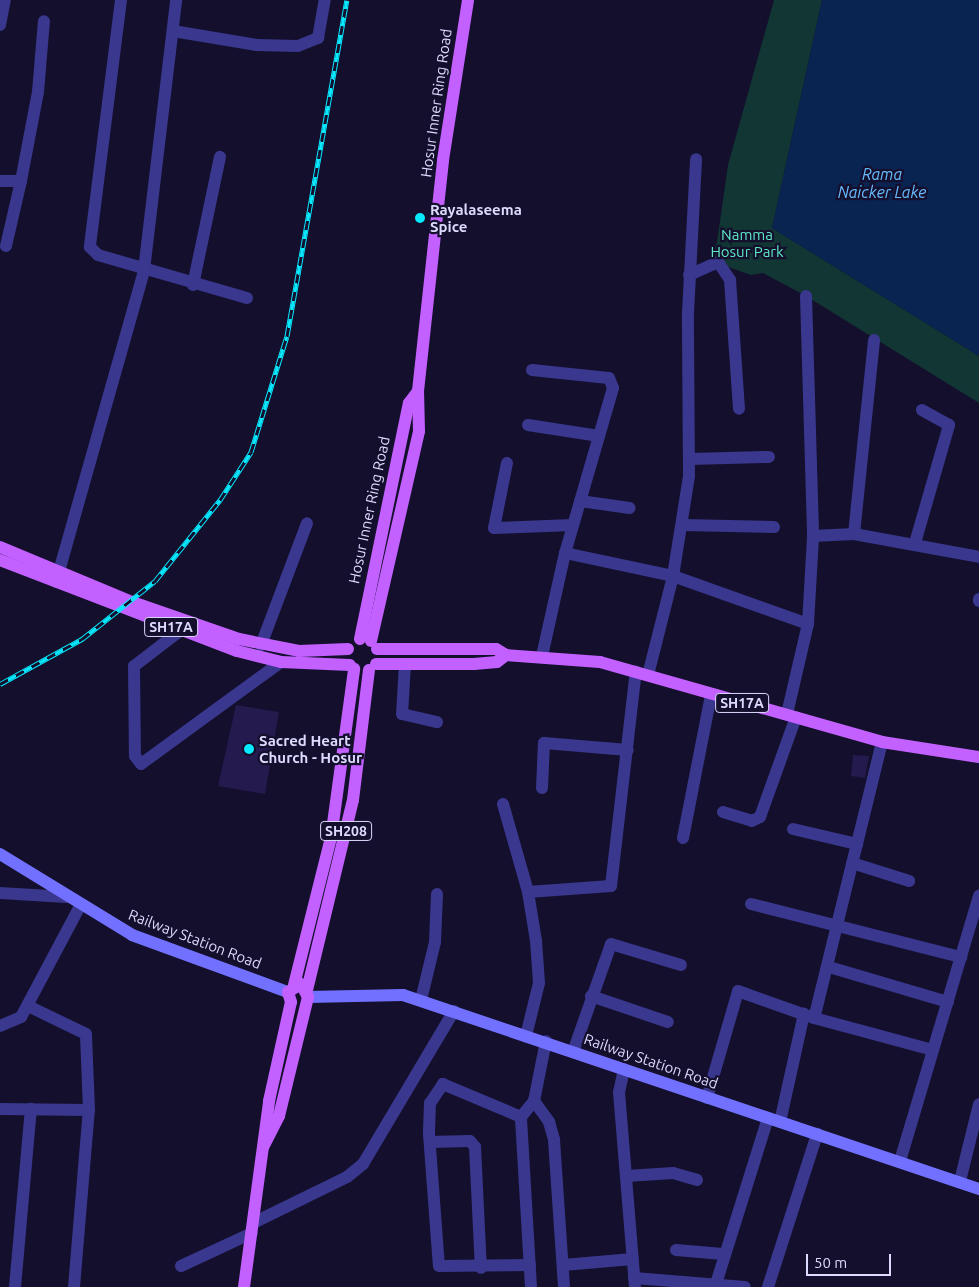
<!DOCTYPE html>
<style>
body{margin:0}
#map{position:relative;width:979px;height:1287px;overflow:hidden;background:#140f2c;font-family:Ubuntu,sans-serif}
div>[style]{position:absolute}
.green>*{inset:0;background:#113634}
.water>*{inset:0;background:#092451}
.building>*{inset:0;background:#241a4e}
.street>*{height:12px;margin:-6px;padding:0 6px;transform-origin:6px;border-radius:6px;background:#39378e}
.secondary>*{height:12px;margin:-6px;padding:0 6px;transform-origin:6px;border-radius:6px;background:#7271ff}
.primary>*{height:12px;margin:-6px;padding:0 6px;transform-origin:6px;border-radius:6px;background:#c261ff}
.rail>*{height:5px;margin-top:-2.5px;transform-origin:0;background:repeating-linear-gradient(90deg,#140f2c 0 9px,#06e9ff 0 18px);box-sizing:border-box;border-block:1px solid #06e9ff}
.dots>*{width:14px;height:14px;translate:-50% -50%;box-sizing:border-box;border:2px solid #140f2c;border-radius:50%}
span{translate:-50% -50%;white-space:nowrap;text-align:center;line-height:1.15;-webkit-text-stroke:4.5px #140f2c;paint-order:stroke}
.shield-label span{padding:1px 4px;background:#140f2c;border:1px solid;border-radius:4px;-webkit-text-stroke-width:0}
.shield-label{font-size:14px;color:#dddaff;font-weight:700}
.street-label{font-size:15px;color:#dddaff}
.poi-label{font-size:15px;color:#dddaff;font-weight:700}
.left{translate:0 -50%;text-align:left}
.park-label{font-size:15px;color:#5ce9c4}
.water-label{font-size:16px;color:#68bbff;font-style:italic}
.scale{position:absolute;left:806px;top:1254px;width:85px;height:22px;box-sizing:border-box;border:2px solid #dddaff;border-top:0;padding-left:6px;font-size:15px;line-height:18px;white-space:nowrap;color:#dddaff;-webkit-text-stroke:4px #140f2c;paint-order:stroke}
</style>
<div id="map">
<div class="green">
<i style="clip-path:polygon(774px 0,822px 0,772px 228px,979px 356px,979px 403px,806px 296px,763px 273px,751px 275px,720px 264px,711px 254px,717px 242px,728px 165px)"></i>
</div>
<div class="water">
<i style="clip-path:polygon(822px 0,979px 0,979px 356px,772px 228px)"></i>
</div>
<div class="building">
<i style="clip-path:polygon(236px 705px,279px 712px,265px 794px,218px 786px)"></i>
<i style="clip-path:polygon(853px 755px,869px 756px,865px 778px,851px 776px)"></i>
</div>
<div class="street">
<i style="left:121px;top:0;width:249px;rotate:97.2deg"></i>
<i style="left:90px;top:247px;width:11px;rotate:45deg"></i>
<i style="left:98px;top:255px;width:155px;rotate:16.1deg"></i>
<i style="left:0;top:25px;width:25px;rotate:-79deg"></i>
<i style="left:173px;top:31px;width:85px;rotate:9.5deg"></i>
<i style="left:257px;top:45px;width:41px;rotate:1.4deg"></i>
<i style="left:298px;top:46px;width:22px;rotate:-22deg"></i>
<i style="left:318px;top:38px;width:39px;rotate:-80deg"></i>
<i style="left:0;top:181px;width:21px"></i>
<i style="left:21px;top:181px;width:91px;rotate:-79.2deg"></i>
<i style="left:38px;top:92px;width:71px;rotate:-85.2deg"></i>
<i style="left:6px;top:246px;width:67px;rotate:-77deg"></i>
<i style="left:689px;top:275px;width:32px;rotate:-24deg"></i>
<i style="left:718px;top:262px;width:22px;rotate:56deg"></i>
<i style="left:730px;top:280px;width:129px;rotate:86deg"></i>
<i style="left:193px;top:285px;width:131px;rotate:-78.1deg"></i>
<i style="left:806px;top:296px;width:240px;rotate:88.3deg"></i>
<i style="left:532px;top:370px;width:77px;rotate:5.9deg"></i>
<i style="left:609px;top:378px;width:11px;rotate:68deg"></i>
<i style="left:613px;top:388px;width:172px;rotate:106.2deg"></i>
<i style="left:565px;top:553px;width:106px;rotate:102.6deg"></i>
<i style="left:528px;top:425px;width:72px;rotate:8.8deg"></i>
<i style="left:690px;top:459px;width:79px;rotate:-1.5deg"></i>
<i style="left:507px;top:463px;width:66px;rotate:101.3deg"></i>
<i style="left:494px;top:528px;width:79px;rotate:-2.2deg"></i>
<i style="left:580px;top:501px;width:50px;rotate:8deg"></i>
<i style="left:683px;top:525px;width:91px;rotate:1.3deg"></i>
<i style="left:854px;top:534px;width:195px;rotate:-84.1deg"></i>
<i style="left:915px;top:543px;width:123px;rotate:-73.9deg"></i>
<i style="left:949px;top:425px;width:31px;rotate:-151deg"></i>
<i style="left:565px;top:553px;width:110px;rotate:12deg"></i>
<i style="left:673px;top:576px;width:143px;rotate:19.6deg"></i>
<i style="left:56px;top:582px;width:324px;rotate:-74.2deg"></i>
<i style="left:144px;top:270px;width:272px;rotate:-83.2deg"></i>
<i style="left:979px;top:601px;width:2px;rotate:-90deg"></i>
<i style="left:181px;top:630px;width:59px;rotate:142.5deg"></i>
<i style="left:134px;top:666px;width:90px;rotate:89.4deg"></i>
<i style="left:135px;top:756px;width:10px;rotate:53deg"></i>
<i style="left:141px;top:764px;width:173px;rotate:-36.1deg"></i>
<i style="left:261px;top:645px;width:130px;rotate:-69.3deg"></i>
<i style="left:405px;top:664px;width:50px;rotate:93.4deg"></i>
<i style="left:402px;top:714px;width:36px;rotate:13deg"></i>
<i style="left:648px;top:675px;width:102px;rotate:-75.8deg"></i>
<i style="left:673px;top:576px;width:101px;rotate:-80.9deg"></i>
<i style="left:689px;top:476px;width:163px;rotate:-90.4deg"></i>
<i style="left:688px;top:313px;width:154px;rotate:-87deg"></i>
<i style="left:787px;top:714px;width:92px;rotate:-76.9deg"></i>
<i style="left:808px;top:624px;width:88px;rotate:-86.7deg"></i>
<i style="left:813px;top:536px;width:41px;rotate:-2.8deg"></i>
<i style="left:854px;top:534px;width:127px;rotate:10.4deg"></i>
<i style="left:882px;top:742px;width:284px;rotate:103.8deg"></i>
<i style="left:814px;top:1018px;width:123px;rotate:15.1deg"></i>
<i style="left:542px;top:788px;width:45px;rotate:-87.5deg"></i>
<i style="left:544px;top:743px;width:84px;rotate:4.8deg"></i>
<i style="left:503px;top:804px;width:91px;rotate:74.1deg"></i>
<i style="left:528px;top:892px;width:50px;rotate:80.7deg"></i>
<i style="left:536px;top:941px;width:42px;rotate:85.9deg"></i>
<i style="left:539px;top:983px;width:55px;rotate:103.8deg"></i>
<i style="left:723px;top:812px;width:30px;rotate:17deg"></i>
<i style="left:752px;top:821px;width:9px;rotate:-27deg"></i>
<i style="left:760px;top:817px;width:106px;rotate:-70.2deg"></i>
<i style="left:793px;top:829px;width:66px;rotate:13.2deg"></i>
<i style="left:683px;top:838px;width:146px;rotate:-78.9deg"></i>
<i style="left:852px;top:863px;width:60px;rotate:17.5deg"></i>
<i style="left:528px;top:892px;width:83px;rotate:-4.1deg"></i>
<i style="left:611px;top:886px;width:216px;rotate:-83.4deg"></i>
<i style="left:0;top:893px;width:66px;rotate:3.5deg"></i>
<i style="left:751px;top:904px;width:217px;rotate:14.2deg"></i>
<i style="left:829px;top:967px;width:124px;rotate:16.4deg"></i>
<i style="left:591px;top:996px;width:81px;rotate:18.7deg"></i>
<i style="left:421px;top:1000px;width:60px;rotate:-76.4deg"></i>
<i style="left:435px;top:942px;width:48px;rotate:-87.6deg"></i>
<i style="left:0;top:1026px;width:23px;rotate:-23deg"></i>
<i style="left:21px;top:1017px;width:126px;rotate:-62deg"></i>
<i style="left:573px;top:1052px;width:114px;rotate:-70.6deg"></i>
<i style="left:611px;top:944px;width:73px;rotate:16.7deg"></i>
<i style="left:624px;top:1069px;width:24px;rotate:102deg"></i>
<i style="left:619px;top:1092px;width:196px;rotate:85.3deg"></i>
<i style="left:707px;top:1098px;width:111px;rotate:-73.8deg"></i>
<i style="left:738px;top:991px;width:81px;rotate:19.6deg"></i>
<i style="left:534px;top:1101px;width:26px;rotate:54deg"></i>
<i style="left:549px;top:1122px;width:19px;rotate:74deg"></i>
<i style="left:554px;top:1140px;width:147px;rotate:86.1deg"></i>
<i style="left:0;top:1109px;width:89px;rotate:0.6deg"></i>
<i style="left:89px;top:1110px;width:76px;rotate:-92.3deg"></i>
<i style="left:86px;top:1034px;width:64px;rotate:-154.2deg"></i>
<i style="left:521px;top:1117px;width:85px;rotate:-157.1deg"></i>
<i style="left:443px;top:1084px;width:23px;rotate:124deg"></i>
<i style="left:430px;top:1103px;width:31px;rotate:92deg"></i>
<i style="left:429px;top:1134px;width:132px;rotate:85.7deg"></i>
<i style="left:439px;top:1266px;width:91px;rotate:-0.6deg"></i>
<i style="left:780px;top:1122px;width:111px;rotate:-77.5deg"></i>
<i style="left:430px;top:1142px;width:40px;rotate:-1.4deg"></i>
<i style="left:470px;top:1141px;width:8px;rotate:50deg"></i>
<i style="left:475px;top:1147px;width:121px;rotate:87.2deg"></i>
<i style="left:900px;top:1161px;width:277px;rotate:-73.4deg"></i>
<i style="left:627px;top:1176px;width:46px;rotate:-3.7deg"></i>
<i style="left:673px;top:1173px;width:25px;rotate:16deg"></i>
<i style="left:960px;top:1181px;width:79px;rotate:-76.1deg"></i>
<i style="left:253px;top:1223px;width:105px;rotate:-26.1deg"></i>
<i style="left:347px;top:1177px;width:21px;rotate:-39deg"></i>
<i style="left:363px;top:1164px;width:178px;rotate:-59.3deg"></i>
<i style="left:676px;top:1250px;width:47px;rotate:4.9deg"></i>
<i style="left:563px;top:1265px;width:70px;rotate:-4.9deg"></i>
<i style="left:181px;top:1266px;width:78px;rotate:-24.9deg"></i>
<i style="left:634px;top:1278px;width:111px;rotate:4.6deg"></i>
<i style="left:15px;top:1287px;width:179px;rotate:-84.9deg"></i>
<i style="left:74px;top:1287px;width:178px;rotate:-85.2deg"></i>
<i style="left:531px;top:1287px;width:170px;rotate:-93.4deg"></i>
<i style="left:521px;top:1117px;width:21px;rotate:-51deg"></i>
<i style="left:534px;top:1101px;width:61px;rotate:-78.7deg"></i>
<i style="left:715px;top:1287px;width:177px;rotate:-72.6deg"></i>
<i style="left:768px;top:1287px;width:161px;rotate:-72.2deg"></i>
</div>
<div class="secondary">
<i style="left:0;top:854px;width:155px;rotate:31.5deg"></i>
<i style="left:132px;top:935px;width:166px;rotate:20.1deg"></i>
<i style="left:308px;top:997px;width:95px;rotate:-1.2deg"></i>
<i style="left:403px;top:995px;width:608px;rotate:18.61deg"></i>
</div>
<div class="primary">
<i style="left:0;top:547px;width:143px;rotate:22.6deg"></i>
<i style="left:132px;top:602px;width:113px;rotate:19.1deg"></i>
<i style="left:239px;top:639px;width:61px;rotate:11.3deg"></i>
<i style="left:299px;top:651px;width:49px;rotate:-2.3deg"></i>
<i style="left:0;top:560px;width:254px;rotate:21deg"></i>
<i style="left:237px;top:651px;width:45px;rotate:14deg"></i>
<i style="left:281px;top:662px;width:69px;rotate:2.5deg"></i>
<i style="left:360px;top:639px;width:241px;rotate:-78.3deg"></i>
<i style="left:409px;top:403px;width:15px;rotate:-53deg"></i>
<i style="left:371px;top:641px;width:215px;rotate:-77.1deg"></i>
<i style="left:419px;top:431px;width:40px;rotate:-91.4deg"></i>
<i style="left:418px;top:391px;width:232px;rotate:-83.8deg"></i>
<i style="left:443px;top:160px;width:162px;rotate:-81.1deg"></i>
<i style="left:377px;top:649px;width:119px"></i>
<i style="left:496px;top:649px;width:12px;rotate:31deg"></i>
<i style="left:506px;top:655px;width:94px;rotate:4.3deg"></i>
<i style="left:600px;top:662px;width:293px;rotate:15.8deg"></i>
<i style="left:882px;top:742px;width:98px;rotate:8.8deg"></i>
<i style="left:376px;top:664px;width:98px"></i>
<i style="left:474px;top:664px;width:23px;rotate:-5deg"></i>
<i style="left:497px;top:662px;width:11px;rotate:-38deg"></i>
<i style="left:294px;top:985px;width:152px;rotate:-75.9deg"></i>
<i style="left:331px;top:838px;width:171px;rotate:-82.2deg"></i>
<i style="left:307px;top:990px;width:195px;rotate:-76.4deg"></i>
<i style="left:353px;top:800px;width:131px;rotate:-83deg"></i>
<i style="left:244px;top:1287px;width:188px;rotate:-82.3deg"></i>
<i style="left:269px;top:1101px;width:101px;rotate:-77.5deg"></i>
<i style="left:291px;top:1002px;width:10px;rotate:-107deg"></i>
<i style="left:288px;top:992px;width:15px;rotate:-32deg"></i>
<i style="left:301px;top:984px;width:15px;rotate:62deg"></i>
<i style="left:308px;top:997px;width:122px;rotate:103.7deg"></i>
<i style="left:279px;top:1116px;width:34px;rotate:117deg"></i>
</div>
<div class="rail">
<i style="left:0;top:684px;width:94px;rotate:-28.8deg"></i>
<i style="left:82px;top:639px;width:93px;rotate:-38.5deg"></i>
<i style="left:155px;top:581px;width:104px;rotate:-51.3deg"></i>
<i style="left:220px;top:500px;width:57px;rotate:-57.1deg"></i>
<i style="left:251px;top:452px;width:121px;rotate:-72.8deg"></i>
<i style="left:287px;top:336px;width:341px;rotate:-79.9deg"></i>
</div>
<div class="dots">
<i style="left:420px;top:218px;background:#06e9ff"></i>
<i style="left:249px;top:749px;background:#06e9ff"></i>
</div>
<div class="shield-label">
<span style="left:171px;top:627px">SH17A</span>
<span style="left:742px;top:703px">SH17A</span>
<span style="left:346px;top:831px">SH208</span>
</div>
<div class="street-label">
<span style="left:436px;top:103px;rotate:-82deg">Hosur Inner Ring Road</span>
<span style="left:369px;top:510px;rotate:-78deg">Hosur Inner Ring Road</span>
<span style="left:195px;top:939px;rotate:21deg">Railway Station Road</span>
<span style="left:651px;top:1061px;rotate:19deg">Railway Station Road</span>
</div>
<div class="poi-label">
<span class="left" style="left:430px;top:218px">Rayalaseema<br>Spice</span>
<span class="left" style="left:259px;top:749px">Sacred Heart<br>Church - Hosur</span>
</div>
<div class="park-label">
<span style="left:747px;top:243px">Namma<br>Hosur Park</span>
</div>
<div class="water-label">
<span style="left:882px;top:183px">Rama<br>Naicker Lake</span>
</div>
<div class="scale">50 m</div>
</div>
